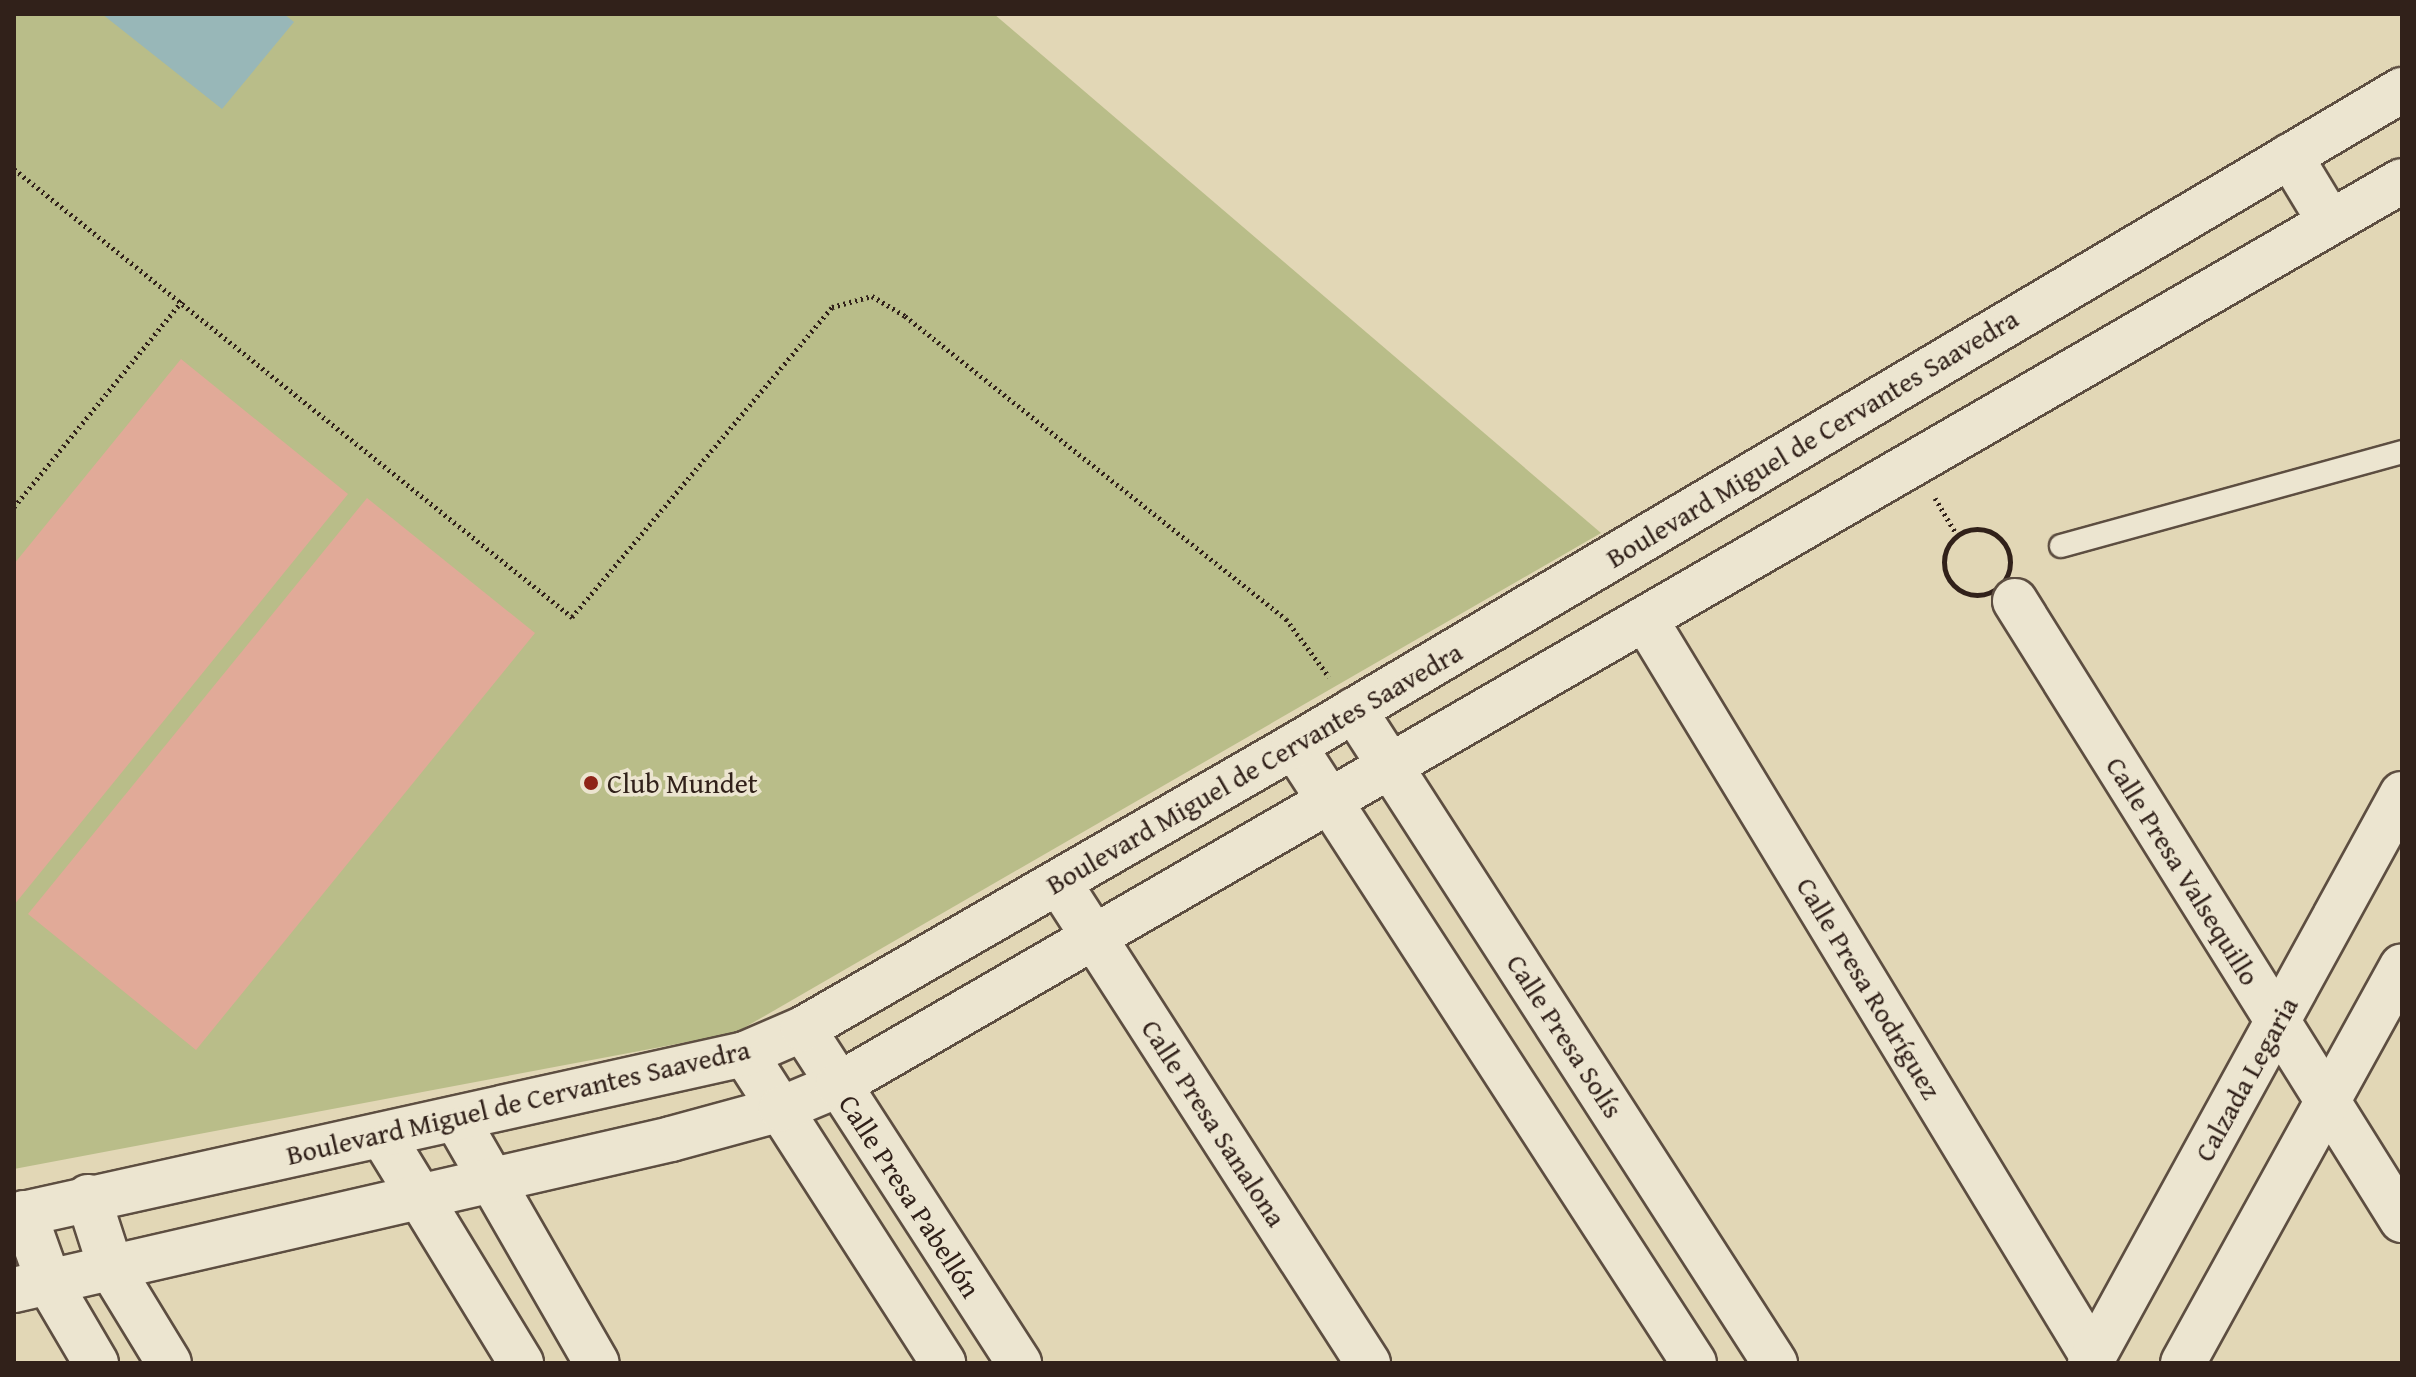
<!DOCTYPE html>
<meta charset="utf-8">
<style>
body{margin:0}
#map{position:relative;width:2416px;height:1377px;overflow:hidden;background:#e2d7b6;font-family:"Gentium Book Plus",serif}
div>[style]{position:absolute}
.green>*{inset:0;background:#b9bd89}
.water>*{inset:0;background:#98b7b8}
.building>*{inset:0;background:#e1aa98}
.path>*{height:5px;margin-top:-2.5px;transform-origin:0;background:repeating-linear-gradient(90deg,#31211a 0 2px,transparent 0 6px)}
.path>.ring{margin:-2.5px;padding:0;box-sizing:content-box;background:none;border:5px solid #31211a;border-radius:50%}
.roads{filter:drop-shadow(2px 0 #5d4e41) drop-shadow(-2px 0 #5d4e41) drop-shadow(0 2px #5d4e41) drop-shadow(0 -2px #5d4e41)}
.lane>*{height:22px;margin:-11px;padding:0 11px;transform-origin:11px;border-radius:11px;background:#ece5d0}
.street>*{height:44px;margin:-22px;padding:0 22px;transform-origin:22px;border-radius:22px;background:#ece5d0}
.secondary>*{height:44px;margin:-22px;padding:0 22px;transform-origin:22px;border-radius:22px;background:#ece5d0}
.dots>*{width:22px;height:22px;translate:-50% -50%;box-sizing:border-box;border:4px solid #ece5d0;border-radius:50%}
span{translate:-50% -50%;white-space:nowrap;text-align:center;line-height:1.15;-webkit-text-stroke:7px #ece5d0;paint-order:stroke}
.street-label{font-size:28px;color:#31211a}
.poi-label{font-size:28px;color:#31211a}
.left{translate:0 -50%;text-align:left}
.frame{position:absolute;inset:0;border:16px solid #31211a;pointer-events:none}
</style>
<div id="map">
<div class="green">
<i style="clip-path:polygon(14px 14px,994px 14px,1601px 533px,735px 1033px,14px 1169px)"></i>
</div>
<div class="water">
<i style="clip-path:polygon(102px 14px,284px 14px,294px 22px,222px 109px)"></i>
</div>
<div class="building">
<i style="clip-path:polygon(181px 359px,348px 494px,14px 905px,14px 564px)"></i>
<i style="clip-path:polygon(367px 498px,535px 633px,196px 1050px,28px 914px)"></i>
</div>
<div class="path">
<i style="left:14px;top:169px;width:716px;rotate:38.76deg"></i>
<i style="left:572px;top:617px;width:405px;rotate:-50deg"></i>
<i style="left:832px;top:307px;width:41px;rotate:-15.4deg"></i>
<i style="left:872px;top:296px;width:39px;rotate:31deg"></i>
<i style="left:905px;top:316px;width:487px;rotate:38.5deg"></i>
<i style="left:1286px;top:619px;width:72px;rotate:53.4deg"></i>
<i style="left:1935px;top:498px;width:43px;rotate:59.3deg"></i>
<i style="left:14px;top:507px;width:266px;rotate:-50.8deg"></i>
<i class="ring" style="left:1944px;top:529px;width:61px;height:61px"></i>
</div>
<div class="roads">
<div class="lane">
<i style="left:2061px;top:546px;width:354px;rotate:-15.4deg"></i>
</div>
<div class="street">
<i style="left:2015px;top:601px;width:730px;rotate:57.99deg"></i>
<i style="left:1645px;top:619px;width:863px;rotate:58.74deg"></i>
<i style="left:1354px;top:710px;width:777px;rotate:57.19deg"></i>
<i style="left:1294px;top:746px;width:735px;rotate:57.04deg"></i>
<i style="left:1059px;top:883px;width:571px;rotate:57.23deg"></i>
<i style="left:803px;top:1029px;width:398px;rotate:57.1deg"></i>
<i style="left:745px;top:1054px;width:367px;rotate:57.3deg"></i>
<i style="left:457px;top:1120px;width:280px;rotate:60.1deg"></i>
<i style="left:382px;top:1135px;width:267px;rotate:58.6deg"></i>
<i style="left:88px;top:1197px;width:75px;rotate:72.1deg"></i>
<i style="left:111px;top:1268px;width:111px;rotate:58.6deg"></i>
<i style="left:24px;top:1213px;width:74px;rotate:70.3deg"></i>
<i style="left:49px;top:1283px;width:93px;rotate:59.6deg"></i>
</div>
<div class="secondary">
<i style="left:2290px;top:156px;width:77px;rotate:58.8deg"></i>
<i style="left:14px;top:1216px;width:749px;rotate:-12.5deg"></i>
<i style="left:745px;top:1054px;width:63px;rotate:-23.3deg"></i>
<i style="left:803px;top:1029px;width:567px;rotate:-29.96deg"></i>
<i style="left:1294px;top:746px;width:1288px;rotate:-30.63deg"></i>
<i style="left:14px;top:1290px;width:674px;rotate:-12.94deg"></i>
<i style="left:671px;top:1139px;width:114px;rotate:-15.3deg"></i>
<i style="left:781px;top:1109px;width:62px;rotate:-22.8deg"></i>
<i style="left:838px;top:1085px;width:1806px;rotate:-30.03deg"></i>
<i style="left:2090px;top:1363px;width:649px;rotate:-61.26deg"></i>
<i style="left:2183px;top:1363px;width:453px;rotate:-61.1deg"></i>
</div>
</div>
<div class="dots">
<i style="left:591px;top:783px;background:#8f2418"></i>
</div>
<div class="street-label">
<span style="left:1812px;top:438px;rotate:-31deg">Boulevard Miguel de Cervantes Saavedra</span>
<span style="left:1254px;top:768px;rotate:-30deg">Boulevard Miguel de Cervantes Saavedra</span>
<span style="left:2183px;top:871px;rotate:58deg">Calle Presa Valsequillo</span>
<span style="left:1869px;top:988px;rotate:59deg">Calle Presa Rodríguez</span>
<span style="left:1565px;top:1036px;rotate:57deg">Calle Presa Solís</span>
<span style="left:2246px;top:1079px;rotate:-61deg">Calzada Legaria</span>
<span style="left:518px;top:1102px;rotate:-13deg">Boulevard Miguel de Cervantes Saavedra</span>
<span style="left:1214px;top:1123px;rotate:57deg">Calle Presa Sanalona</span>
<span style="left:910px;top:1196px;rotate:57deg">Calle Presa Pabellón</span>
</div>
<div class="poi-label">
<span class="left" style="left:607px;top:783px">Club Mundet</span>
</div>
<div class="frame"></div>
</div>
